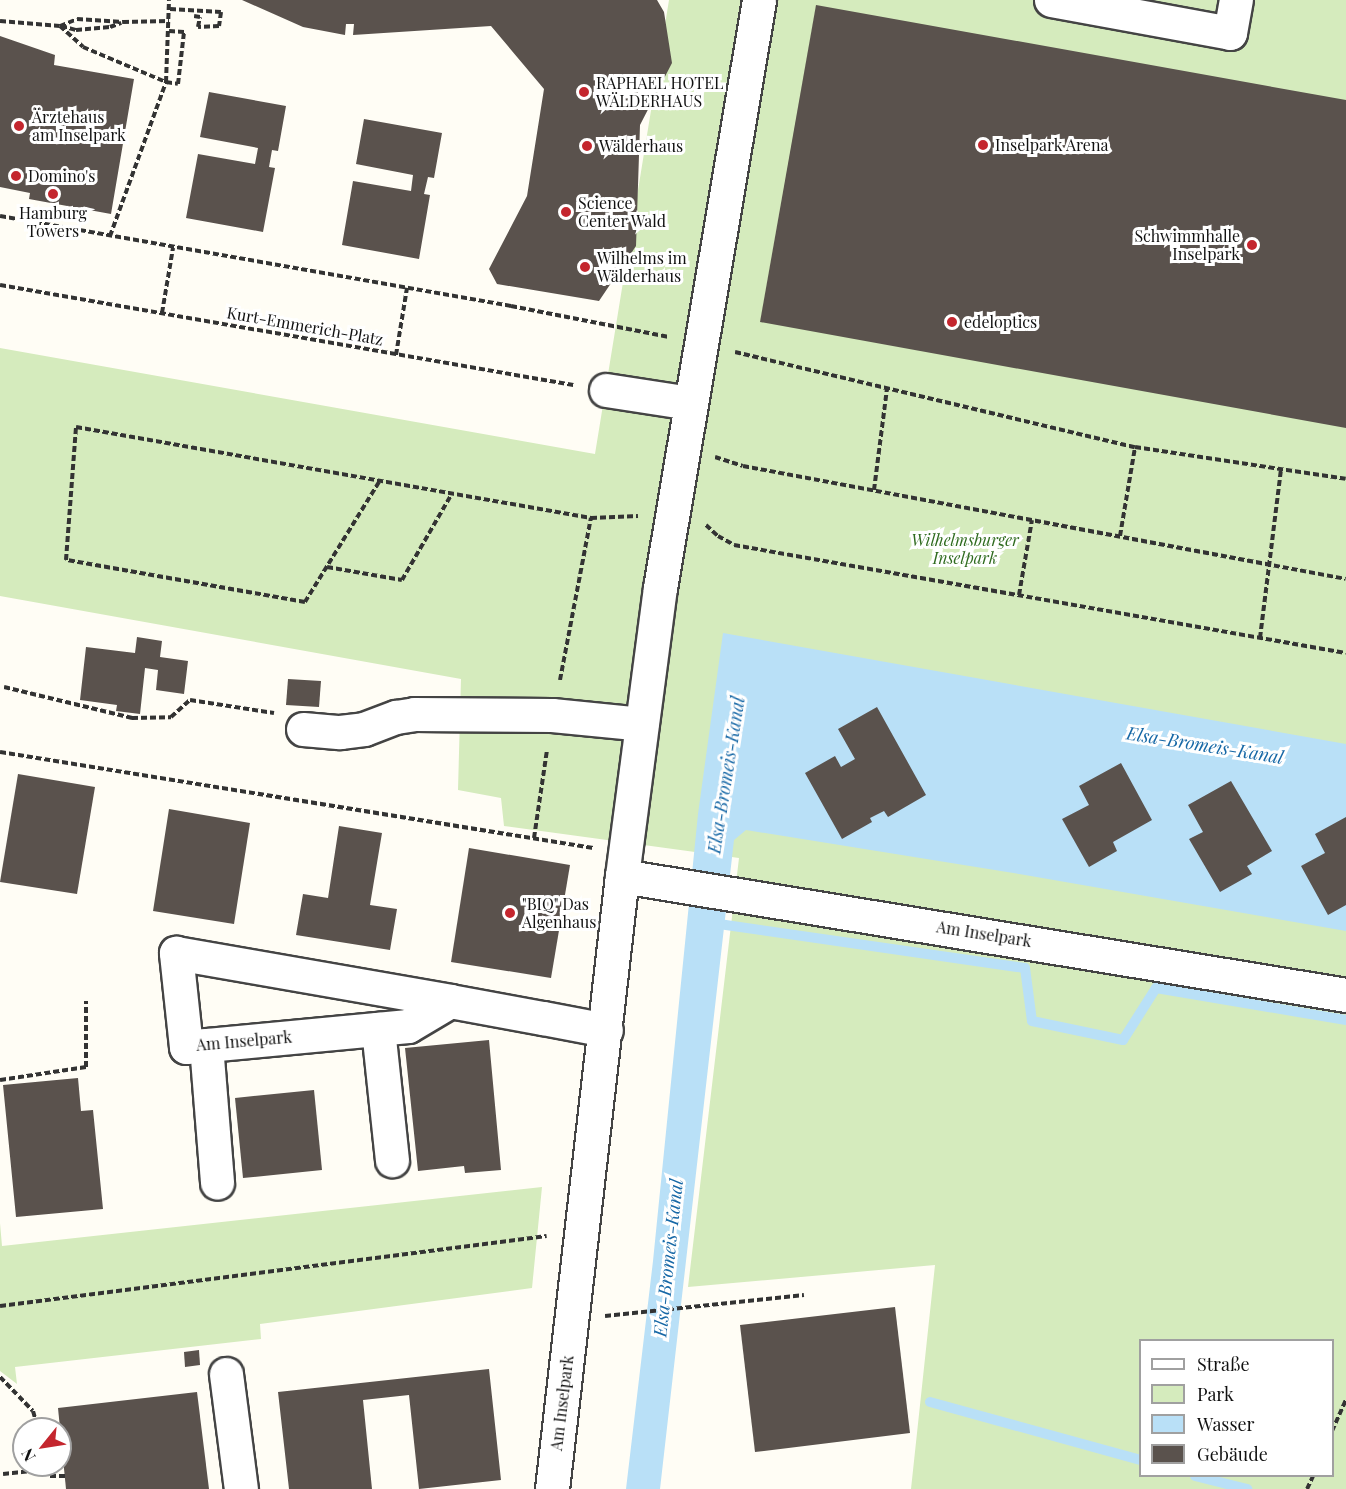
<!DOCTYPE html>
<meta charset="utf-8">
<style>
body{margin:0}
#map{position:relative;width:1346px;height:1489px;overflow:hidden;background:#fffdf5;font-family:"Playfair Display",serif}
div>[style]{position:absolute}
.green>*{inset:0;background:#d5ebbd}
.water>*{inset:0;background:#b9e0f7}
.stream>*{height:10px;margin:-5px;padding:0 5px;transform-origin:5px;border-radius:5px;background:#b9e0f7}
.building>*{inset:0;background:#5a524d}
.path>*{height:4px;margin-top:-2px;transform-origin:0;background:repeating-linear-gradient(90deg,#333 0 6px,transparent 0 9px)}
.roads{filter:drop-shadow(2px 0 #444) drop-shadow(-2px 0 #444) drop-shadow(0 2px #444) drop-shadow(0 -2px #444)}
.minor>*{height:33px;margin:-16.5px;padding:0 16.5px;transform-origin:16.5px;border-radius:16.5px;background:#fff}
.dots>*{width:16px;height:16px;translate:-50% -50%;box-sizing:border-box;border:3px solid #fff;border-radius:50%}
span{translate:-50% -50%;white-space:nowrap;text-align:center;line-height:1.15;-webkit-text-stroke:6px #fff;paint-order:stroke}
.poi-label{font-size:16px;color:#111}
.left{translate:0 -50%;text-align:left}
.right{translate:-100% -50%;text-align:right}
.street-label{font-size:16px;color:#111}
.park-label{font-size:16px;color:#2f6b1f;font-style:italic}
.water-label{font-size:18px;color:#1768a6;font-style:italic}
.legend{position:absolute;left:1139px;top:1339px;width:195px;height:138px;box-sizing:border-box;background:#fff;border:2px solid #a0a0a0;margin:0;padding:8px 10px;list-style:none;font-size:18px;color:#111}
.legend li{display:flex;align-items:center;gap:12px;height:30px}
.legend b{width:30px;border:2px solid #a0a0a0}
.north{position:absolute;left:12px;top:1417px;width:60px;height:60px;box-sizing:border-box;background:#fff;border:2px solid #a0a0a0;border-radius:50%;rotate:240deg;font-size:16px;font-weight:700;line-height:24px;text-align:center;color:#111}
.north::after{content:'';display:block;margin:auto;width:21px;height:27px;background:#c4262e;clip-path:polygon(50% 0,100% 100%,50% 72%,0 100%)}
</style>
<div id="map">
<div class="green">
<i style="clip-path:polygon(evenodd,669px 0,1346px 0,1346px 1489px,911px 1489px,935px 1265px,688px 1287px,739px 858px,504px 826px,501px 798px,458px 790px,461px 679px,0 596px,0 348px,595px 454px,669px 0,1140px 1340px,1332px 1340px,1332px 1476px,1140px 1476px,1140px 1340px)"></i>
<i style="clip-path:polygon(542px 1187px,532px 1288px,260px 1324px,261px 1339px,15px 1367px,17px 1384px,0 1371px,0 1223px,2px 1246px)"></i>
</div>
<div class="water">
<i style="clip-path:polygon(723px 633px,1346px 744px,1346px 931px,1025px 875px,746px 830px,734px 840px,660px 1489px,626px 1489px,653px 1261px,698px 814px)"></i>
</div>
<div class="stream">
<i style="left:712px;top:923px;width:316px;rotate:8.2deg"></i>
<i style="left:1025px;top:968px;width:53px;rotate:82.5deg"></i>
<i style="left:1032px;top:1021px;width:93px;rotate:11.8deg"></i>
<i style="left:1123px;top:1040px;width:62px;rotate:-57.6deg"></i>
<i style="left:1156px;top:988px;width:193px;rotate:9.6deg"></i>
<i style="left:930px;top:1402px;width:218px;rotate:15.4deg"></i>
<i style="left:1195px;top:1476px;width:54px;rotate:14deg"></i>
</div>
<div class="building">
<i style="clip-path:polygon(242px 0,657px 0,664px 12px,672px 63px,640px 125px,636px 246px,599px 301px,497px 284px,489px 269px,527px 196px,544px 89px,491px 26px,353px 35px,354px 24px,346px 24px,345px 35px,303px 27px)"></i>
<i style="clip-path:polygon(816px 5px,1346px 100px,1346px 428px,760px 322px)"></i>
<i style="clip-path:polygon(0 36px,55px 55px,54px 65px,134px 79px,111px 214px,29px 199px,30px 193px,0 187px)"></i>
<i style="clip-path:polygon(209px 92px,286px 106px,278px 151px,272px 150px,269px 167px,275px 168px,263px 232px,186px 218px,198px 154px,255px 164px,258px 148px,200px 137px)"></i>
<i style="clip-path:polygon(364px 119px,442px 133px,434px 178px,428px 177px,424px 194px,430px 195px,419px 259px,342px 245px,353px 181px,411px 191px,413px 175px,356px 164px)"></i>
<i style="clip-path:polygon(137px 637px,162px 641px,160px 657px,188px 661px,184px 694px,156px 690px,158px 670px,145px 668px,140px 714px,116px 711px,117px 705px,80px 700px,86px 647px,135px 653px)"></i>
<i style="clip-path:polygon(288px 679px,321px 681px,319px 707px,286px 705px)"></i>
<i style="clip-path:polygon(877px 707px,926px 795px,888px 817px,884px 811px,870px 818px,872px 822px,842px 839px,805px 773px,835px 756px,841px 767px,855px 759px,838px 729px)"></i>
<i style="clip-path:polygon(1121px 763px,1152px 820px,1113px 842px,1117px 851px,1089px 867px,1062px 819px,1089px 805px,1079px 786px)"></i>
<i style="clip-path:polygon(18px 774px,95px 787px,77px 894px,0 882px)"></i>
<i style="clip-path:polygon(1231px 781px,1272px 851px,1247px 866px,1252px 874px,1220px 892px,1189px 839px,1203px 832px,1188px 805px)"></i>
<i style="clip-path:polygon(169px 809px,250px 823px,234px 924px,153px 911px)"></i>
<i style="clip-path:polygon(1346px 817px,1346px 905px,1328px 915px,1301px 866px,1325px 853px,1315px 834px)"></i>
<i style="clip-path:polygon(339px 826px,382px 833px,370px 905px,397px 909px,390px 950px,296px 935px,303px 894px,328px 898px)"></i>
<i style="clip-path:polygon(469px 848px,570px 865px,551px 978px,451px 962px)"></i>
<i style="clip-path:polygon(489px 1040px,501px 1170px,465px 1173px,464px 1166px,418px 1171px,405px 1048px)"></i>
<i style="clip-path:polygon(78px 1078px,81px 1111px,93px 1110px,103px 1209px,16px 1217px,3px 1085px)"></i>
<i style="clip-path:polygon(314px 1090px,322px 1170px,243px 1178px,235px 1098px)"></i>
<i style="clip-path:polygon(895px 1307px,910px 1433px,755px 1452px,740px 1325px)"></i>
<i style="clip-path:polygon(199px 1350px,200px 1365px,185px 1367px,184px 1352px)"></i>
<i style="clip-path:polygon(489px 1369px,501px 1480px,419px 1489px,409px 1395px,363px 1400px,372px 1489px,289px 1489px,278px 1392px)"></i>
<i style="clip-path:polygon(197px 1392px,209px 1489px,66px 1489px,58px 1408px)"></i>
</div>
<div class="path">
<i style="left:170px;top:9px;width:51px;rotate:3.4deg"></i>
<i style="left:221px;top:12px;width:14px;rotate:98deg"></i>
<i style="left:219px;top:26px;width:21px;rotate:177deg"></i>
<i style="left:198px;top:27px;width:10px;rotate:-79deg"></i>
<i style="left:200px;top:17px;width:6px;rotate:-171deg"></i>
<i style="left:0;top:21px;width:60px;rotate:4.8deg"></i>
<i style="left:60px;top:26px;width:31px;rotate:42deg"></i>
<i style="left:83px;top:47px;width:90px;rotate:22.9deg"></i>
<i style="left:166px;top:82px;width:12px;rotate:9deg"></i>
<i style="left:178px;top:84px;width:52px;rotate:-83.4deg"></i>
<i style="left:184px;top:32px;width:15px;rotate:-176deg"></i>
<i style="left:60px;top:26px;width:18px;rotate:-22deg"></i>
<i style="left:77px;top:19px;width:46px;rotate:3.7deg"></i>
<i style="left:123px;top:22px;width:46px;rotate:-1.2deg"></i>
<i style="left:61px;top:26px;width:16px;rotate:15deg"></i>
<i style="left:76px;top:30px;width:34px;rotate:-5deg"></i>
<i style="left:110px;top:27px;width:12px;rotate:-20deg"></i>
<i style="left:0;top:216px;width:519px;rotate:9.99deg"></i>
<i style="left:511px;top:306px;width:161px;rotate:11.1deg"></i>
<i style="left:110px;top:236px;width:164px;rotate:-70deg"></i>
<i style="left:166px;top:82px;width:82px;rotate:-87.9deg"></i>
<i style="left:0;top:285px;width:582px;rotate:9.9deg"></i>
<i style="left:162px;top:313px;width:66px;rotate:-80.4deg"></i>
<i style="left:735px;top:352px;width:411px;rotate:13.4deg"></i>
<i style="left:1135px;top:447px;width:213px;rotate:8.6deg"></i>
<i style="left:396px;top:355px;width:68px;rotate:-80.7deg"></i>
<i style="left:715px;top:457px;width:29px;rotate:18deg"></i>
<i style="left:743px;top:466px;width:613px;rotate:10.61deg"></i>
<i style="left:379px;top:482px;width:141px;rotate:121.7deg"></i>
<i style="left:305px;top:602px;width:243px;rotate:-170deg"></i>
<i style="left:66px;top:560px;width:133px;rotate:-85.7deg"></i>
<i style="left:76px;top:427px;width:523px;rotate:10.02deg"></i>
<i style="left:591px;top:518px;width:47px;rotate:-2.4deg"></i>
<i style="left:874px;top:490px;width:103px;rotate:-82.7deg"></i>
<i style="left:706px;top:525px;width:16px;rotate:43deg"></i>
<i style="left:718px;top:536px;width:18px;rotate:29deg"></i>
<i style="left:734px;top:545px;width:621px;rotate:10.01deg"></i>
<i style="left:1120px;top:536px;width:90px;rotate:-80.4deg"></i>
<i style="left:327px;top:567px;width:76px;rotate:9.8deg"></i>
<i style="left:402px;top:580px;width:98px;rotate:-60deg"></i>
<i style="left:1019px;top:595px;width:76px;rotate:-80.2deg"></i>
<i style="left:1260px;top:638px;width:169px;rotate:-82.9deg"></i>
<i style="left:560px;top:680px;width:165px;rotate:-79.2deg"></i>
<i style="left:4px;top:687px;width:132px;rotate:13.6deg"></i>
<i style="left:132px;top:718px;width:39px;rotate:-1deg"></i>
<i style="left:171px;top:717px;width:25px;rotate:-42deg"></i>
<i style="left:190px;top:700px;width:85px;rotate:8.8deg"></i>
<i style="left:0;top:752px;width:601px;rotate:9.2deg"></i>
<i style="left:534px;top:838px;width:89px;rotate:-81.6deg"></i>
<i style="left:0;top:1080px;width:87px;rotate:-8.6deg"></i>
<i style="left:86px;top:1067px;width:66px;rotate:-90deg"></i>
<i style="left:0;top:1306px;width:551px;rotate:-7.29deg"></i>
<i style="left:605px;top:1316px;width:200px;rotate:-6deg"></i>
<i style="left:0;top:1377px;width:47px;rotate:45.9deg"></i>
<i style="left:33px;top:1411px;width:19px;rotate:74deg"></i>
<i style="left:1332px;top:1431px;width:35px;rotate:-66deg"></i>
<i style="left:47px;top:1465px;width:11px;rotate:75deg"></i>
<i style="left:50px;top:1476px;width:15px"></i>
<i style="left:3px;top:1474px;width:31px;rotate:-6deg"></i>
<i style="left:1307px;top:1489px;width:14px;rotate:-65deg"></i>
</div>
<div class="roads">
<div class="minor">
<i style="left:1051px;top:0;width:182px;rotate:10.4deg"></i>
<i style="left:1230px;top:33px;width:34px;rotate:-80deg"></i>
<i style="left:606px;top:390px;width:85px;rotate:8.8deg"></i>
<i style="left:303px;top:729px;width:37px;rotate:5deg"></i>
<i style="left:340px;top:732px;width:24px;rotate:-7deg"></i>
<i style="left:364px;top:729px;width:34px;rotate:-21deg"></i>
<i style="left:396px;top:717px;width:18px;rotate:-9deg"></i>
<i style="left:414px;top:714px;width:138px;rotate:0.4deg"></i>
<i style="left:552px;top:715px;width:90px;rotate:5.7deg"></i>
<i style="left:622px;top:876px;width:734px;rotate:9.33deg"></i>
<i style="left:450px;top:1001px;width:49px;rotate:149.2deg"></i>
<i style="left:408px;top:1026px;width:223px;rotate:174.6deg"></i>
<i style="left:186px;top:1047px;width:95px;rotate:-96.1deg"></i>
<i style="left:176px;top:953px;width:278px;rotate:9.9deg"></i>
<i style="left:450px;top:1001px;width:95px;rotate:10.4deg"></i>
<i style="left:543px;top:1018px;width:64px;rotate:10.8deg"></i>
<i style="left:378px;top:1029px;width:132px;rotate:83.9deg"></i>
<i style="left:206px;top:1045px;width:138px;rotate:85.4deg"></i>
<i style="left:226px;top:1374px;width:116px;rotate:82.6deg"></i>
<i style="left:552px;top:1489px;width:617px;rotate:-83.49deg"></i>
<i style="left:622px;top:876px;width:290px;rotate:-82.5deg"></i>
<i style="left:660px;top:588px;width:596px;rotate:-80.44deg"></i>
</div>
</div>
<div class="dots">
<i style="left:584px;top:92px;background:#c4262e"></i>
<i style="left:19px;top:126px;background:#c4262e"></i>
<i style="left:983px;top:145px;background:#c4262e"></i>
<i style="left:587px;top:146px;background:#c4262e"></i>
<i style="left:16px;top:176px;background:#c4262e"></i>
<i style="left:53px;top:194px;background:#c4262e"></i>
<i style="left:566px;top:212px;background:#c4262e"></i>
<i style="left:1252px;top:245px;background:#c4262e"></i>
<i style="left:585px;top:267px;background:#c4262e"></i>
<i style="left:952px;top:322px;background:#c4262e"></i>
<i style="left:510px;top:913px;background:#c4262e"></i>
</div>
<div class="poi-label">
<span class="left" style="left:596px;top:92px">RAPHAEL HOTEL<br>WÄLDERHAUS</span>
<span class="left" style="left:32px;top:126px">Ärztehaus<br>am Inselpark</span>
<span class="left" style="left:995px;top:145px">Inselpark Arena</span>
<span class="left" style="left:599px;top:146px">Wälderhaus</span>
<span class="left" style="left:28px;top:176px">Domino's</span>
<span class="left" style="left:578px;top:212px">Science<br>Center Wald</span>
<span style="left:53px;top:222px">Hamburg<br>Towers</span>
<span class="right" style="left:1240px;top:245px">Schwimmhalle<br>Inselpark</span>
<span class="left" style="left:597px;top:267px">Wilhelms im<br>Wälderhaus</span>
<span class="left" style="left:964px;top:322px">edeloptics</span>
<span class="left" style="left:522px;top:913px">"BIQ" Das<br>Algenhaus</span>
</div>
<div class="street-label">
<span style="left:305px;top:326px;rotate:10deg">Kurt-Emmerich-Platz</span>
<span style="left:984px;top:934px;rotate:9deg">Am Inselpark</span>
<span style="left:244px;top:1041px;rotate:-5deg">Am Inselpark</span>
<span style="left:562px;top:1403px;rotate:-83deg">Am Inselpark</span>
</div>
<div class="park-label">
<span style="left:965px;top:549px">Wilhelmsburger<br>Inselpark</span>
</div>
<div class="water-label">
<span style="left:1205px;top:745px;rotate:9deg">Elsa-Bromeis-Kanal</span>
<span style="left:726px;top:775px;rotate:-81deg">Elsa-Bromeis-Kanal</span>
<span style="left:668px;top:1258px;rotate:-84deg">Elsa-Bromeis-Kanal</span>
</div>
<ul class="legend">
<li><b style="height:8px;background:#fff"></b>Straße</li>
<li><b style="height:16px;background:#d5ebbd"></b>Park</li>
<li><b style="height:16px;background:#b9e0f7"></b>Wasser</li>
<li><b style="height:16px;background:#5a524d"></b>Gebäude</li>
</ul>
<div class="north">N</div>
</div>
